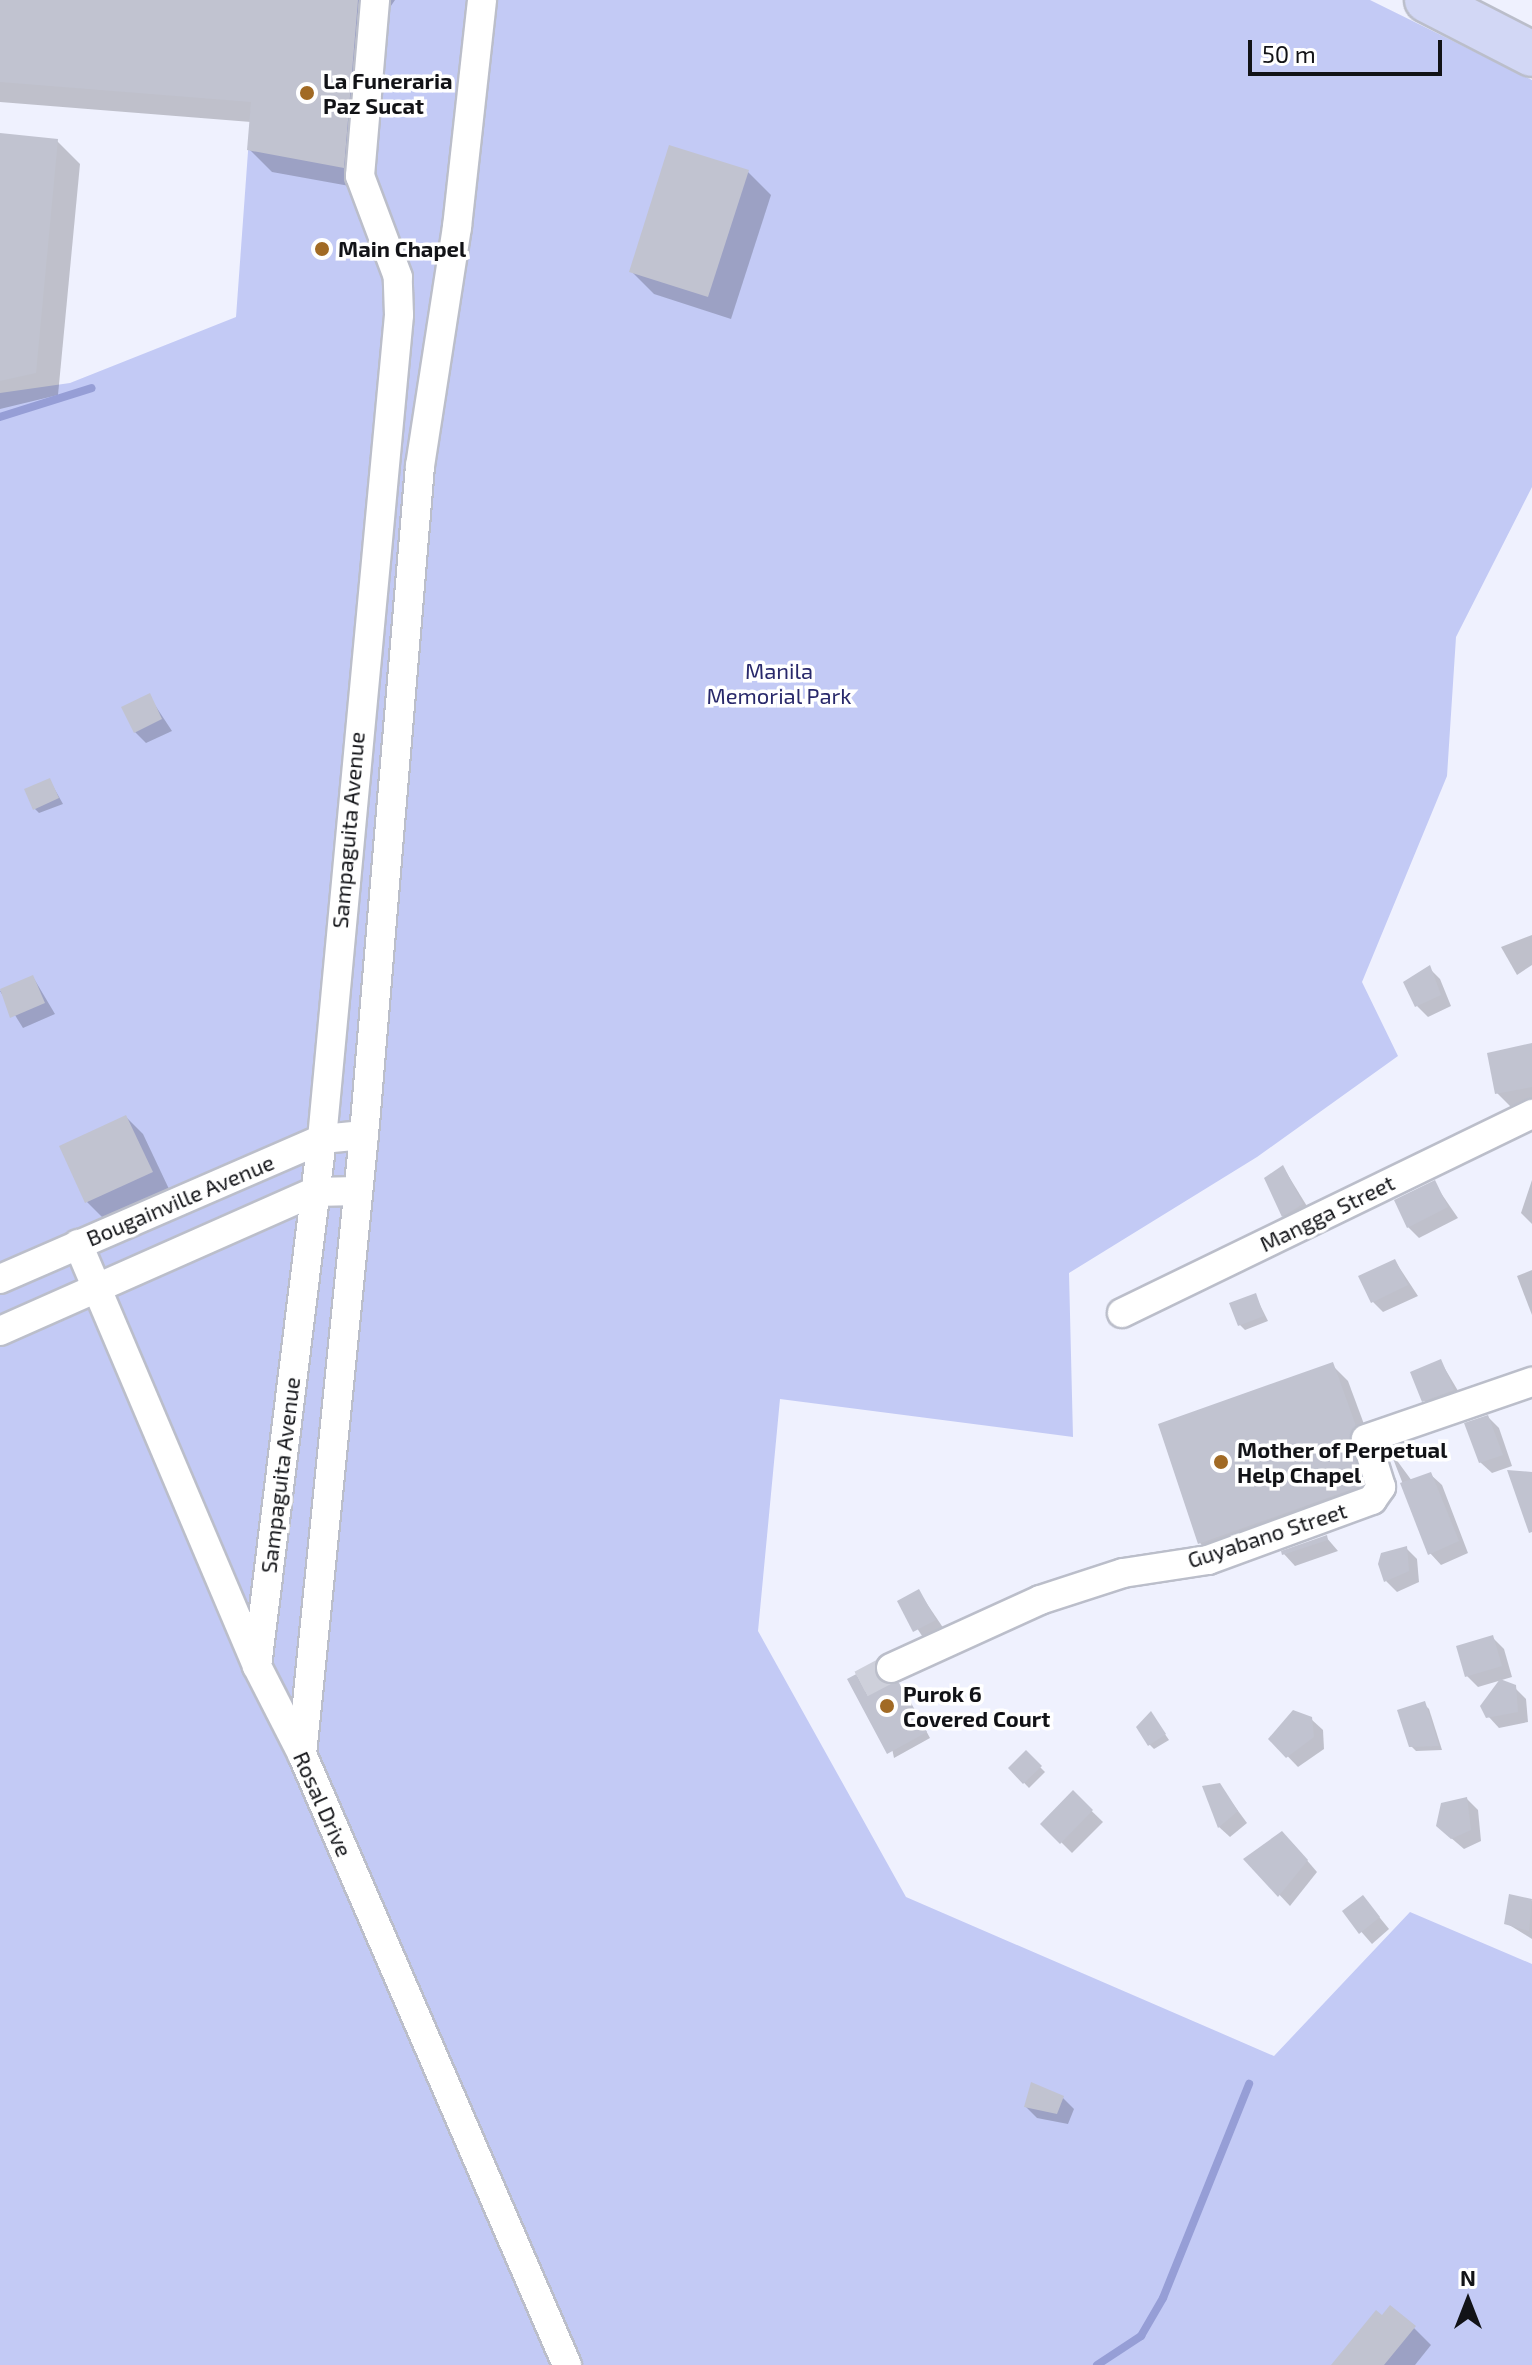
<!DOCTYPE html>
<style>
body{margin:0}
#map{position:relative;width:1532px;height:2365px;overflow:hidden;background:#eff1fe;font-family:"Exo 2",sans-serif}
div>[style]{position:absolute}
.green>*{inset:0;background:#c3caf5}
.shadow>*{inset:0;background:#0003}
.stream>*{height:8px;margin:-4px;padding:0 4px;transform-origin:4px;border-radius:4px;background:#969ed6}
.building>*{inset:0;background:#c1c3d0}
.street-tunnel>*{height:28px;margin-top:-14px;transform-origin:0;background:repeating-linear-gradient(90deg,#ced0db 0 28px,transparent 0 42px)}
.roads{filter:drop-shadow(2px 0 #bbbeca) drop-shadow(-2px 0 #bbbeca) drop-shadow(0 2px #bbbeca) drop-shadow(0 -2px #bbbeca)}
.street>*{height:28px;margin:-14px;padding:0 14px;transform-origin:14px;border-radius:14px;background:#fff}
.primary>*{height:44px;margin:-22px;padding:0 22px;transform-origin:22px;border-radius:22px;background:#d2d7f5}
.dots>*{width:22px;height:22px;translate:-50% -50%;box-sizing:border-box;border:4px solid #fff;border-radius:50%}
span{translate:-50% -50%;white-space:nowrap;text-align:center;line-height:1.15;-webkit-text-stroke:7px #fff;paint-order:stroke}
.poi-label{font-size:22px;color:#121317;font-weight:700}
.left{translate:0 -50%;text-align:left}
.park-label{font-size:22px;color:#29296b}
.street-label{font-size:22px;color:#121317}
.north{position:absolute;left:1428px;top:2261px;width:80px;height:80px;-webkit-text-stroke:6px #fff;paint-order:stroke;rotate:0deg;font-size:22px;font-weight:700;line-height:32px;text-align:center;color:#121317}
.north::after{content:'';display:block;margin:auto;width:28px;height:36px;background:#121317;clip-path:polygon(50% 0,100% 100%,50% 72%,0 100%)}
.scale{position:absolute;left:1248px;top:40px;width:194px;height:36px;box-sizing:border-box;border:4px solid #121317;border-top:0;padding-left:10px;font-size:24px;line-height:28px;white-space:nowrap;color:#121317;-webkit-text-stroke:6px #fff;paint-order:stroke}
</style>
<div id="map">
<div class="green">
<i style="clip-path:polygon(259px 0,1370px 0,1532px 80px,1532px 487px,1456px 637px,1447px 776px,1362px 982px,1398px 1056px,1257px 1157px,1069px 1273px,1073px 1437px,780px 1399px,758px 1631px,906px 1897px,1274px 2056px,1410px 1912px,1532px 1964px,1532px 2365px,0 2365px,0 393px,70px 383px,236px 317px)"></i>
</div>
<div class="shadow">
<i style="clip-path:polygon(0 0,395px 0,380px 22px,366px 189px,272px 172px,249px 149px,251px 122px,0 102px)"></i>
<i style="clip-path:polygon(0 135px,57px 141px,80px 164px,58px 395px,0 409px)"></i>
<i style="clip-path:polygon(748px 172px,771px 195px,731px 319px,654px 294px,631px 271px)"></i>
<i style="clip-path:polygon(149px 696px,172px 731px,146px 743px,135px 732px)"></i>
<i style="clip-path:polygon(50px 781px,63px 804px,39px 813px,34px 808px)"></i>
<i style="clip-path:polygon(1532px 935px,1532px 965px,1517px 975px,1501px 947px)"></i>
<i style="clip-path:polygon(1429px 968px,1440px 979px,1451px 1006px,1428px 1017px,1417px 1006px)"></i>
<i style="clip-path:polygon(33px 977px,55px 1014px,23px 1028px,0 991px)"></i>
<i style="clip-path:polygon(1532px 1045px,1532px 1107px,1514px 1110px,1497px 1093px)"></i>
<i style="clip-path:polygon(126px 1117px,143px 1134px,169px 1189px,104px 1219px,87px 1202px)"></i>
<i style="clip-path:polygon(1283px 1167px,1313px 1216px,1294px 1227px,1283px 1216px)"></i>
<i style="clip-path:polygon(1532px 1180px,1532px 1224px,1521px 1213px)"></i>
<i style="clip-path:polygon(1434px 1183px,1458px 1218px,1419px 1238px,1408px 1227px)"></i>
<i style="clip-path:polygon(1395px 1261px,1418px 1296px,1383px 1312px,1372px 1301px)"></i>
<i style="clip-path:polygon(1532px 1270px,1532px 1315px,1517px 1276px)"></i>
<i style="clip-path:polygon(1255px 1295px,1268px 1321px,1245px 1330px,1240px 1325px)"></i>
<i style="clip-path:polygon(1441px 1362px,1464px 1401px,1435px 1412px,1424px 1400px)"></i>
<i style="clip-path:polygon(1332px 1365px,1348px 1381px,1371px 1443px,1376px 1502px,1216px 1559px,1200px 1543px)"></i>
<i style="clip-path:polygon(1488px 1417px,1499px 1428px,1512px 1466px,1492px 1473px,1480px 1462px)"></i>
<i style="clip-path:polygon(1390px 1451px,1412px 1481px,1430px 1474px,1442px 1485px,1468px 1553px,1441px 1565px,1430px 1553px)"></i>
<i style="clip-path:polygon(1326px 1537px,1338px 1551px,1295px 1566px,1284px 1554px)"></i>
<i style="clip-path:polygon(1406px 1548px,1417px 1559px,1419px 1582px,1397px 1592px,1386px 1581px)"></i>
<i style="clip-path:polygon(919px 1592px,946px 1632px,926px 1642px,900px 1602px)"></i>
<i style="clip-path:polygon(1493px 1638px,1504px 1649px,1512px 1677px,1478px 1687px,1467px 1676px)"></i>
<i style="clip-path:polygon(875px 1666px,883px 1684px,904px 1690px,930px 1738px,894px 1758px)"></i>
<i style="clip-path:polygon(1514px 1687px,1526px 1699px,1528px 1722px,1499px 1728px,1488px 1716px)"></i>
<i style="clip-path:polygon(1424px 1704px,1429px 1709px,1442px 1750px,1416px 1751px,1411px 1746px)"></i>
<i style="clip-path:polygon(1151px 1714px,1169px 1740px,1154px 1749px,1149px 1744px)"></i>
<i style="clip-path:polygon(1311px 1719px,1323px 1730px,1324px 1749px,1298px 1767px,1271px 1739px)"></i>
<i style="clip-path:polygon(1026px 1753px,1045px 1772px,1029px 1788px,1010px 1768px)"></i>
<i style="clip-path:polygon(1219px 1785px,1247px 1823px,1230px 1837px,1219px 1827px)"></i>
<i style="clip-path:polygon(1073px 1793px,1103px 1822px,1072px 1853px,1043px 1824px)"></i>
<i style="clip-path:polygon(1467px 1799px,1478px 1810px,1481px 1841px,1464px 1849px,1450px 1837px)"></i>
<i style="clip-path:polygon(1293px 1844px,1317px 1872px,1290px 1906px,1246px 1859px)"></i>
<i style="clip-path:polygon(1363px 1897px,1389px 1929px,1372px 1944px,1344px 1912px)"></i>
<i style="clip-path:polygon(1510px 1897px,1532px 1901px,1532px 1939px,1506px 1923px)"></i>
<i style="clip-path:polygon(1063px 2098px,1074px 2109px,1068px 2124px,1037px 2118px,1026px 2107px)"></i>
<i style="clip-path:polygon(1383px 2317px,1414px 2328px,1431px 2345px,1415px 2365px,1334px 2365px)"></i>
</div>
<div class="stream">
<i style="left:0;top:417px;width:96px;rotate:-17.5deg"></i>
<i style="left:1097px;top:2365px;width:53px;rotate:-33.4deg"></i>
<i style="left:1141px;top:2336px;width:44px;rotate:-59.9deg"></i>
<i style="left:1163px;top:2298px;width:231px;rotate:-68.1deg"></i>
</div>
<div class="building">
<i style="clip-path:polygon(0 0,358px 0,344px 168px,247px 150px,251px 102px,0 82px)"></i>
<i style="clip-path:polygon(0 133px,58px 139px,36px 373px,0 381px)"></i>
<i style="clip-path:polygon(669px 145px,749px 170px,708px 297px,629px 272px)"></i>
<i style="clip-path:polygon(150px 693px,162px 719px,134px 733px,121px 707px)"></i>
<i style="clip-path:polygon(50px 778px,59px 798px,33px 810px,24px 789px)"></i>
<i style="clip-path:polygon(1430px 965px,1441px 995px,1415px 1007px,1403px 982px)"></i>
<i style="clip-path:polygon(33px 975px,45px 1003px,10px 1018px,0 989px)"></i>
<i style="clip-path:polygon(1532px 1043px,1532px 1087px,1495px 1094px,1487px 1053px)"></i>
<i style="clip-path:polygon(126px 1115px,153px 1172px,85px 1203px,59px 1146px)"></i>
<i style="clip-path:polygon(1283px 1165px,1303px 1204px,1282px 1217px,1264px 1178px)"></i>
<i style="clip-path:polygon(1435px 1180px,1448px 1207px,1407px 1228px,1394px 1200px)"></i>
<i style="clip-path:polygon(1395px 1259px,1408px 1285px,1371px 1303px,1358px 1276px)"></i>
<i style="clip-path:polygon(1256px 1293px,1264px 1316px,1238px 1326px,1229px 1303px)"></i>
<i style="clip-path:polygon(1441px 1359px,1454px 1390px,1422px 1402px,1410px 1372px)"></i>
<i style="clip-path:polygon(1333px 1362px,1356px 1426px,1350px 1443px,1361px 1486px,1198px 1544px,1158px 1424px)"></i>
<i style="clip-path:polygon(1488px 1415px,1503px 1455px,1479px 1463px,1464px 1423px)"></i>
<i style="clip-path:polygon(1507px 1470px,1532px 1472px,1532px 1532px,1529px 1533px)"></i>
<i style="clip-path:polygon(1431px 1472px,1459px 1541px,1428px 1555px,1400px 1483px)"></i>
<i style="clip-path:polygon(1327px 1535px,1328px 1540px,1282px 1555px,1281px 1551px)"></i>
<i style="clip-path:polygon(1407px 1546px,1409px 1571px,1384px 1582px,1378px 1564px,1381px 1553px)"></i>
<i style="clip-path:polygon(919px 1589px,936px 1620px,913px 1632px,897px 1601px)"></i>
<i style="clip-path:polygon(1493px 1635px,1502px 1666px,1465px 1677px,1456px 1646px)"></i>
<i style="clip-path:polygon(875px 1664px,881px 1681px,899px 1683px,927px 1732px,887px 1754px,847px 1679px)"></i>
<i style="clip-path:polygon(1500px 1679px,1516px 1685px,1518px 1712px,1486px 1718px,1480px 1706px)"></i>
<i style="clip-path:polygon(1425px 1701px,1439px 1746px,1409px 1747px,1397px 1710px)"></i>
<i style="clip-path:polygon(1293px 1710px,1312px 1717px,1314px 1737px,1286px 1758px,1268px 1739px)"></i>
<i style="clip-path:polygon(1151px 1711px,1166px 1734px,1148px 1746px,1136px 1727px)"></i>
<i style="clip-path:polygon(1026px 1750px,1042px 1766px,1023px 1784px,1008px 1768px)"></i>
<i style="clip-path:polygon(1220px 1783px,1238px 1811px,1218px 1828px,1202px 1786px)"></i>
<i style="clip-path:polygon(1073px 1790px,1093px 1810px,1060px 1844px,1040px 1824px)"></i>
<i style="clip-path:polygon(1467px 1797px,1471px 1830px,1451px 1839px,1436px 1826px,1441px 1803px)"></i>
<i style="clip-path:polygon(1282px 1831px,1308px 1860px,1278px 1897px,1243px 1859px)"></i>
<i style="clip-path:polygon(1509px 1894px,1532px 1899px,1529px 1931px,1504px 1924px)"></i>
<i style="clip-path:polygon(1363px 1895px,1380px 1917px,1359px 1934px,1342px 1911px)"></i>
<i style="clip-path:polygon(1031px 2082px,1064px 2096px,1057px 2114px,1024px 2107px)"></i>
<i style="clip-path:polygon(1390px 2305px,1416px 2326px,1384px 2365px,1331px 2365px,1376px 2310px,1382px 2315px)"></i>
</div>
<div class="street-tunnel">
<i style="left:861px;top:1684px;width:34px;rotate:-28deg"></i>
</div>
<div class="roads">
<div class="street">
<i style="left:78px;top:1244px;width:458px;rotate:67deg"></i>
<i style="left:257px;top:1666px;width:99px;rotate:62.9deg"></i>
<i style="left:302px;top:1754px;width:666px;rotate:66.55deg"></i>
<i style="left:0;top:1279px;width:351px;rotate:-23.5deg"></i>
<i style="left:322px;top:1139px;width:42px;rotate:-5.4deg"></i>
<i style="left:1122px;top:1313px;width:456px;rotate:-25.9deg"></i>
<i style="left:0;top:1331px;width:343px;rotate:-23.9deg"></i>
<i style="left:314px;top:1192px;width:44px;rotate:-1.3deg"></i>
<i style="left:257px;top:1666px;width:531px;rotate:-82.97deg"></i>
<i style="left:322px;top:1139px;width:828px;rotate:-84.66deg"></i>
<i style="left:399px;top:315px;width:38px;rotate:-92deg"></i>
<i style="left:398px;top:277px;width:108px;rotate:-110.6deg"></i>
<i style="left:360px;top:176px;width:177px;rotate:-85.1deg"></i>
<i style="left:891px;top:1668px;width:164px;rotate:-24.5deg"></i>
<i style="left:1040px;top:1600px;width:87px;rotate:-18deg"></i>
<i style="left:1123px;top:1573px;width:86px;rotate:-8.7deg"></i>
<i style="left:1208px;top:1560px;width:175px;rotate:-20.1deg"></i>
<i style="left:1372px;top:1500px;width:16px;rotate:-55deg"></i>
<i style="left:1381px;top:1487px;width:50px;rotate:-107.4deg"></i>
<i style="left:1366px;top:1439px;width:176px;rotate:-19deg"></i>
<i style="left:302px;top:1754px;width:622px;rotate:-84.28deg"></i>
<i style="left:364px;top:1135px;width:671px;rotate:-85.22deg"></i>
<i style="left:420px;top:466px;width:242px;rotate:-81.2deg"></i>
<i style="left:457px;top:227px;width:228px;rotate:-83.7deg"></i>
</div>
<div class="primary">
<i style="left:1427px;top:0;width:118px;rotate:27.2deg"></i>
</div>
</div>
<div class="dots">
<i style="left:307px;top:93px;background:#a16a25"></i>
<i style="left:322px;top:249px;background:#a16a25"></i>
<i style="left:1221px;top:1462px;background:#a16a25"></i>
<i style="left:887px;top:1706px;background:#a16a25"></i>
</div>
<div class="poi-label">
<span class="left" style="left:323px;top:93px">La Funeraria<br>Paz Sucat</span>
<span class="left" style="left:338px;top:249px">Main Chapel</span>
<span class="left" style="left:1237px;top:1462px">Mother of Perpetual<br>Help Chapel</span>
<span class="left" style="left:903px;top:1706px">Purok 6<br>Covered Court</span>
</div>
<div class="park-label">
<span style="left:779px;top:683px">Manila<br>Memorial Park</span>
</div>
<div class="street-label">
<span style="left:348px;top:830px;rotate:-85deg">Sampaguita Avenue</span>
<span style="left:180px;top:1200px;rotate:-23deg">Bougainville Avenue</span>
<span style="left:1327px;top:1213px;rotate:-26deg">Mangga Street</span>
<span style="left:280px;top:1475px;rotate:-83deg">Sampaguita Avenue</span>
<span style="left:1267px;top:1535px;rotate:-18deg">Guyabano Street</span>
<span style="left:323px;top:1804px;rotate:66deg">Rosal Drive</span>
</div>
<div class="north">N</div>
<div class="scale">50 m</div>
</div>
